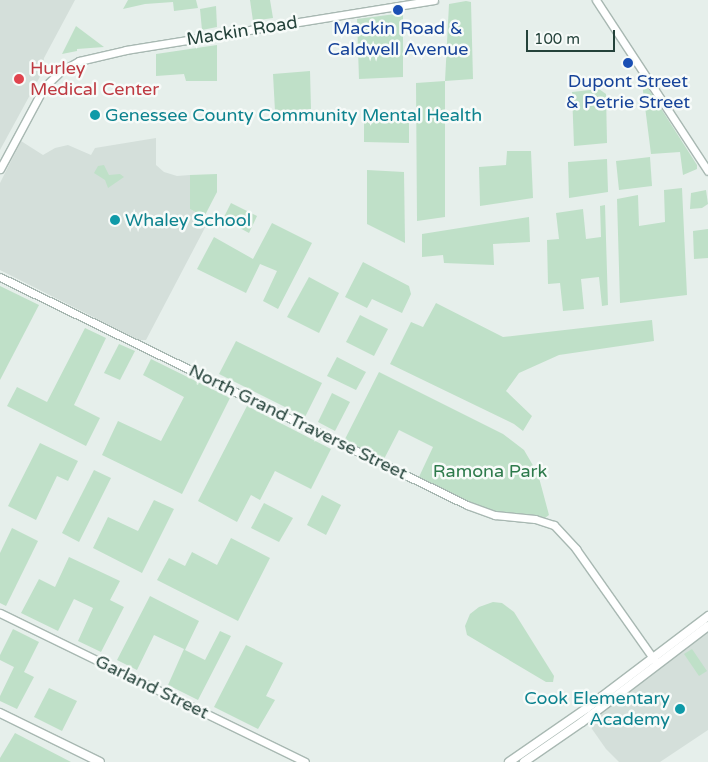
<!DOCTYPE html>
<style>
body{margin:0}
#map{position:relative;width:708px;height:762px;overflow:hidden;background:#e6efeb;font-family:"Varela Round",sans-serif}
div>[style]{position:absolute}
.built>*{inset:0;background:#d4dfda}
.green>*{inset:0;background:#bfe0c8}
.roads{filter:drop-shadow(1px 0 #a8b8b2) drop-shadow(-1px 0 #a8b8b2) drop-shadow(0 1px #a8b8b2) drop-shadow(0 -1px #a8b8b2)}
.tertiary>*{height:7px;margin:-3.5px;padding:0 3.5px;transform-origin:3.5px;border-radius:3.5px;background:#fff}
.secondary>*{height:8px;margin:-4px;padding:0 4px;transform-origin:4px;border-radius:4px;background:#fff}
.dots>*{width:14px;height:14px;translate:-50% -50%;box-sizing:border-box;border:2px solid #f7fbf9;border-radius:50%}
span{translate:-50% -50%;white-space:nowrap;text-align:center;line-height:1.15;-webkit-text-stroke:5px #f7fbf9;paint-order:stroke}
.transit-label{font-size:18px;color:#164399}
.street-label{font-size:18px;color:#24423a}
.health-label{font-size:18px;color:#be3a42}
.left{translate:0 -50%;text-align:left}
.culture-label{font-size:18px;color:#0d838f}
.right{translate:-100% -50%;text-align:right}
.park-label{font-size:18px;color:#2d7a4b}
.scale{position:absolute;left:526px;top:30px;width:89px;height:22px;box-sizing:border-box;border:2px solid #24423a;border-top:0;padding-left:6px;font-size:15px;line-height:18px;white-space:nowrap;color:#24423a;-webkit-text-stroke:4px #f7fbf9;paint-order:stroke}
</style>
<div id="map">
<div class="built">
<i style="clip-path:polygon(0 0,75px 0,44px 58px,42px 73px,0 150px)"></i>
<i style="clip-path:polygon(156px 138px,156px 165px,164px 172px,177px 176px,190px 175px,190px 209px,209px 220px,146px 340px,139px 340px,0 270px,0 183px,21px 141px,43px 155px,55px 148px,68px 145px,91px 155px,95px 148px)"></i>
<i style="clip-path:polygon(708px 630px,708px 730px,660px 762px,619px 762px,606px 749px,592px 729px,590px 722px,591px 719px)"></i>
</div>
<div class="green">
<i style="clip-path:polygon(128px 0,196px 0,198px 8px,174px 11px,173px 2px,145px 4px,123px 9px)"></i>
<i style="clip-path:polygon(250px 0,270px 0,273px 18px,253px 21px)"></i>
<i style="clip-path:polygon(466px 1px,471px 2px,473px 79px,445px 81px,445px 217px,417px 221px,416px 83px,445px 81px,449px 4px)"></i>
<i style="clip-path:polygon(216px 6px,217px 27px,202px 30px,200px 9px)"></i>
<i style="clip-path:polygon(403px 13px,403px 77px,359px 79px,357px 19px)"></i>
<i style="clip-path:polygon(76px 26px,104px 47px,77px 49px,77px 51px,62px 54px)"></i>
<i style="clip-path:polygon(217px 45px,217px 81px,186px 81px,184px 74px,156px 76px,156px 54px)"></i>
<i style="clip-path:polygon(310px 71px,311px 109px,275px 111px,273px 74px)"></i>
<i style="clip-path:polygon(642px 83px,646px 85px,697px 165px,697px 169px,683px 175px,680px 152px,651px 154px)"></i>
<i style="clip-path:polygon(599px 89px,606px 94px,607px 143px,574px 146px,572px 92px)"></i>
<i style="clip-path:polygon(409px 120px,409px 143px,364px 142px,364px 121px)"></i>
<i style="clip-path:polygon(507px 151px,531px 151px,533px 198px,480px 206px,479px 167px,506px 165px)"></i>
<i style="clip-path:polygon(650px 157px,652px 186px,619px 190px,616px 161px)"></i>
<i style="clip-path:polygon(607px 159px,608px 192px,569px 198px,568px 162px)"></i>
<i style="clip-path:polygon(104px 165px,109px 175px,120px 174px,124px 177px,108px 188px,105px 180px,94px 173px,98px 166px)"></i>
<i style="clip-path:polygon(367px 170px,404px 172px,405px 243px,367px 224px)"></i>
<i style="clip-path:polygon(217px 174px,217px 192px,204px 217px,190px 209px,190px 175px)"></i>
<i style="clip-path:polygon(682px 188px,687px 295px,620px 303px,617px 199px,638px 195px,639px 226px,665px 222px,664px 190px)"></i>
<i style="clip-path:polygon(706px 190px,708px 204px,702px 208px,690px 209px,691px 193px)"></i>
<i style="clip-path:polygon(231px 203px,257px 216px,249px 233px,223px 219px)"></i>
<i style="clip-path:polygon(605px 205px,608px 305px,602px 306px,599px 277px,581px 279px,584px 309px,563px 311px,560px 283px,548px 284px,547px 240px,559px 239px,556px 213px,583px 209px,586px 239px,601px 237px,600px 206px)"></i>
<i style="clip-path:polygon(529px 217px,530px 242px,493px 244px,494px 265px,444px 263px,443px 255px,422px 257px,422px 234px)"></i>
<i style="clip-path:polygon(272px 223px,312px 243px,278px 309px,263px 301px,277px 271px,260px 264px,246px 293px,197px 269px,214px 237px,253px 259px)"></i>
<i style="clip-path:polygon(708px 229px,708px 258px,694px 259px,693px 231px)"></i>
<i style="clip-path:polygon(363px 262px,409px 286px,411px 294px,402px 313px,372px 299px,367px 308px,345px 297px)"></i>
<i style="clip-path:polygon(309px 277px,339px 293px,319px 333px,287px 317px)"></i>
<i style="clip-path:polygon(0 286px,39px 305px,0 380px)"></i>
<i style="clip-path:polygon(436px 303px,503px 337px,652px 320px,654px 341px,559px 355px,519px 373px,506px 391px,532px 416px,523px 431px,514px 424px,390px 364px,411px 322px,423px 327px)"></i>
<i style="clip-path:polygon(360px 315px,388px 329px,374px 356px,346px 342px)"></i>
<i style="clip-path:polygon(85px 328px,106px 338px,74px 405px,100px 418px,86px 446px,7px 406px,17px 387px,47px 402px)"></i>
<i style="clip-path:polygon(236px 341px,322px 383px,305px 417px,219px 374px)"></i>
<i style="clip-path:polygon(119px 344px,135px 351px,120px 380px,104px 373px)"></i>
<i style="clip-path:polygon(337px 357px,366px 372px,356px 390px,327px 376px)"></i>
<i style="clip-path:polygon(151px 359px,230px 398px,182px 494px,102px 455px,118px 421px,161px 441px,184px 397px,143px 375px)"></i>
<i style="clip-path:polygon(379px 372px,503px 434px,524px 450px,538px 474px,549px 515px,545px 518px,535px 515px,495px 511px,475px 506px,418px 479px,433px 447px,399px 430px,383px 461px,344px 441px)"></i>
<i style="clip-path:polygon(332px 393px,350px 402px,335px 431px,318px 422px)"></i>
<i style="clip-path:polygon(247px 406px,331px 449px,311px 489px,275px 471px,260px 500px,251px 495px,237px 522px,198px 501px)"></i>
<i style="clip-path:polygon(40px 443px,78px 461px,68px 481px,57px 476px,36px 520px,8px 506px)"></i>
<i style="clip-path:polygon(94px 470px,111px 478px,79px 542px,62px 533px)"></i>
<i style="clip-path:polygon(322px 495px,341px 505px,326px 535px,307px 525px)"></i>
<i style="clip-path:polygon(154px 500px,174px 509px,142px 573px,93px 548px,108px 517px,138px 531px)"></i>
<i style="clip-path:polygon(264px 503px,293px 518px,279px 542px,251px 528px)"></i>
<i style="clip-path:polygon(12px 528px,38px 541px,6px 606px,0 603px,0 553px)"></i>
<i style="clip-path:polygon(231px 538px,270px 558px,238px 621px,157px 580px,169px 558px,185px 566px,192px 552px,217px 565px)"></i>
<i style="clip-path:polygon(69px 557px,120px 581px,110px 600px,124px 607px,101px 652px,78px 641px,93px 608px,74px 599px,58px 631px,21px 613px,39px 579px,55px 587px)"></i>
<i style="clip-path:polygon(150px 596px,199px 621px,185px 650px,205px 660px,220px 631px,231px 636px,198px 700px,168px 685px,184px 649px,154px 635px,137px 670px,117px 660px)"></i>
<i style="clip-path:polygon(493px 602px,502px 603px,514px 612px,554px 676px,553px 682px,546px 682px,467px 635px,465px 626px,470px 614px,479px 607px)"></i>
<i style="clip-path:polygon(13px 629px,39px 642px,24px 672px,34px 677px,17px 709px,0 701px,0 696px,14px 667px,0 660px,0 655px)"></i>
<i style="clip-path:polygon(246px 645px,283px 663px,266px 696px,275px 700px,258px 729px,214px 707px)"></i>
<i style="clip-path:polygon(692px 649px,707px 671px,699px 676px,684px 654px)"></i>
<i style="clip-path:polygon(49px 688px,77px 701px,62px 731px,34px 717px)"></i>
<i style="clip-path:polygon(15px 733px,71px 762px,0 762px,0 758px)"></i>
</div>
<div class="roads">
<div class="tertiary">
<i style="left:596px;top:0;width:204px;rotate:56.8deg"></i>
<i style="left:0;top:169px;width:93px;rotate:-61.8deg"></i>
<i style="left:44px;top:87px;width:23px;rotate:-43deg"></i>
<i style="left:61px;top:71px;width:21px;rotate:-29deg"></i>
<i style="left:79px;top:61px;width:48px;rotate:-13.2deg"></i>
<i style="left:126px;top:50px;width:312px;rotate:-9.2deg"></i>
<i style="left:0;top:277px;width:520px;rotate:26.02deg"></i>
<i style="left:467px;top:505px;width:30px;rotate:20deg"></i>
<i style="left:495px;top:515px;width:40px;rotate:5.7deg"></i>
<i style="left:535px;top:519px;width:20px;rotate:18deg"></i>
<i style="left:554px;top:525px;width:33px;rotate:47deg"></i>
<i style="left:576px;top:549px;width:137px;rotate:54.8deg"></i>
<i style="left:0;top:613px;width:339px;rotate:26deg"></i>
</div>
<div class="secondary">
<i style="left:0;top:713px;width:111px;rotate:26.1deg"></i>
<i style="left:509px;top:762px;width:95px;rotate:-34.7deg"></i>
<i style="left:587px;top:708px;width:152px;rotate:-37.2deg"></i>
<i style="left:524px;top:762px;width:70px;rotate:-34.6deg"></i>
<i style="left:582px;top:722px;width:158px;rotate:-37.3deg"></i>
</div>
</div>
<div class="dots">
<i style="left:398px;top:10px;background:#1a4fb4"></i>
<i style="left:628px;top:63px;background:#1a4fb4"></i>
<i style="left:19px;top:79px;background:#e0444e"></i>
<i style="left:95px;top:115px;background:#0f9aa8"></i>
<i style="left:115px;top:220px;background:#0f9aa8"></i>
<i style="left:680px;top:709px;background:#0f9aa8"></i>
</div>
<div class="transit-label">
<span style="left:398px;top:39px">Mackin Road &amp;<br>Caldwell Avenue</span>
<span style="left:628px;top:92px">Dupont Street<br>&amp; Petrie Street</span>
</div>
<div class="street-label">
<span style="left:242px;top:31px;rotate:-9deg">Mackin Road</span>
<span style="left:298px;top:422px;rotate:26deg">North Grand Traverse Street</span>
<span style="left:152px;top:687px;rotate:26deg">Garland Street</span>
</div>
<div class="health-label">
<span class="left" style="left:30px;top:79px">Hurley<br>Medical Center</span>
</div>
<div class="culture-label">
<span class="left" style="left:105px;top:115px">Genessee County Community Mental Health</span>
<span class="left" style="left:125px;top:220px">Whaley School</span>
<span class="right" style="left:670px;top:709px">Cook Elementary<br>Academy</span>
</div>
<div class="park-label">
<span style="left:490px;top:471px">Ramona Park</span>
</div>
<div class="scale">100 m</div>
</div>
